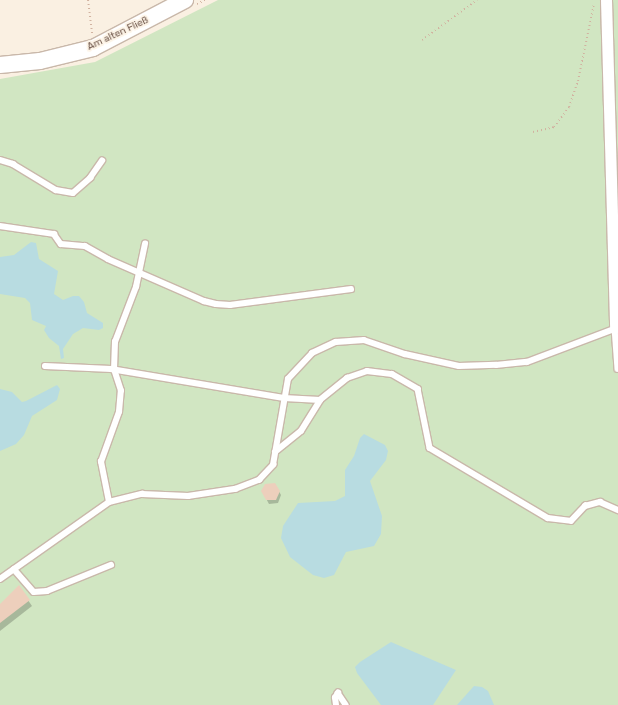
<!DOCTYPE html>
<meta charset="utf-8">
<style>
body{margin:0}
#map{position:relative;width:618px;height:705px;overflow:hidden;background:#faf0e2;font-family:Rubik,sans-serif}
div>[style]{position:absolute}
.green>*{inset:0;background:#d1e6c2}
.water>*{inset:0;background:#b8dce1}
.shadow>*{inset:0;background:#0003}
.building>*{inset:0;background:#edcfbc}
.path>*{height:2px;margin-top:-1px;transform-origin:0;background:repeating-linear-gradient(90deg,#d1b2a0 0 1px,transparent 0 4px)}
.roads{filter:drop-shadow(1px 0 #c9b8aa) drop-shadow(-1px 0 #c9b8aa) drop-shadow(0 1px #c9b8aa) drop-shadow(0 -1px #c9b8aa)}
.lane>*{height:5.5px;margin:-2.75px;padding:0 2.75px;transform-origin:2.75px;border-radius:2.75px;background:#fff}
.street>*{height:11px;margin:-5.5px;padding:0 5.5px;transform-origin:5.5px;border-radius:5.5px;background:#fff}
.secondary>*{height:16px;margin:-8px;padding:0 8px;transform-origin:8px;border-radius:8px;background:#fff}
span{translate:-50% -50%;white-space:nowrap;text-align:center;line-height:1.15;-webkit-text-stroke:4px #fdf4e7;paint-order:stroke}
.street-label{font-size:10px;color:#6f574b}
</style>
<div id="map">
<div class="green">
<i style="clip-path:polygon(218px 0,618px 0,618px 705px,0 705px,0 79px,95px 62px)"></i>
</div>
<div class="water">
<i style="clip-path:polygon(31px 242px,36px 243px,39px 259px,58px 271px,54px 294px,63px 300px,73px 296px,79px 296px,84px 302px,87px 313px,103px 323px,103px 328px,99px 330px,83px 328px,73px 334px,63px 349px,64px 358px,61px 359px,59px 346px,49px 338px,44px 330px,46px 326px,32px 320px,30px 303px,25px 298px,0 294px,0 257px,14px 255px)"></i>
<i style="clip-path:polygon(57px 385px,60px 389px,57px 400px,32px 416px,24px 435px,16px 444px,0 451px,0 389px,12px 392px,22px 402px,26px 401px)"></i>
<i style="clip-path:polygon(364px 434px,385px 445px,388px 451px,386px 460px,370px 481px,382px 516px,381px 534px,374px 546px,346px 552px,334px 575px,324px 578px,313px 575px,290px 557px,281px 538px,283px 526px,298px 503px,335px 501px,345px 496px,345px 470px,354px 456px,360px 438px)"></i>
<i style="clip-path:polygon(391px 642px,456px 670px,433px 705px,381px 705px,357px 673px,355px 667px,360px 662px)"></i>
<i style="clip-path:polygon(474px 686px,482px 687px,488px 691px,494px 705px,457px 705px)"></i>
</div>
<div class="shadow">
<i style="clip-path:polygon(275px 484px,281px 495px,278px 503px,269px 504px,262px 491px)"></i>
<i style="clip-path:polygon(19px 587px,32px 606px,0 631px,0 605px)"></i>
</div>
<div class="building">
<i style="clip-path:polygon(275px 483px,280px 491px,276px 500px,266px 500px,261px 491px,265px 484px)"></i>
<i style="clip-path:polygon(19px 585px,30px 600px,0 623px,0 604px)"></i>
</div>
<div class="path">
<i style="left:88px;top:0;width:35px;rotate:83deg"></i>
<i style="left:197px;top:4px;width:9px;rotate:-27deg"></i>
<i style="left:422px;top:40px;width:68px;rotate:-36deg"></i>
<i style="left:533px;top:132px;width:22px;rotate:-13deg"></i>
<i style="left:554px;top:127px;width:25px;rotate:-53deg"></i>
<i style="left:569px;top:107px;width:28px;rotate:-71deg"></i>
<i style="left:578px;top:81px;width:79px;rotate:-78.3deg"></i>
</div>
<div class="roads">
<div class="lane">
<i style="left:0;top:160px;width:14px;rotate:17deg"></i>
<i style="left:13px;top:164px;width:50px;rotate:31.2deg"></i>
<i style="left:56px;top:190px;width:17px;rotate:10deg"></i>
<i style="left:73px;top:193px;width:23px;rotate:-41deg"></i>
<i style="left:90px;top:178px;width:21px;rotate:-55deg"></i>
<i style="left:0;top:226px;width:55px;rotate:8.4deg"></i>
<i style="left:54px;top:234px;width:12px;rotate:55deg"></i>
<i style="left:61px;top:244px;width:24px;rotate:5deg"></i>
<i style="left:85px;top:246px;width:26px;rotate:29deg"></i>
<i style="left:108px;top:259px;width:105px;rotate:23.6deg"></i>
<i style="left:204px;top:301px;width:12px;rotate:14deg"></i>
<i style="left:216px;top:304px;width:14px;rotate:4deg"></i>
<i style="left:230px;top:305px;width:122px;rotate:-7.5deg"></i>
<i style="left:615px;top:328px;width:41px;rotate:85.8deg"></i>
<i style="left:45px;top:366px;width:66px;rotate:2.6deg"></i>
<i style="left:111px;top:369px;width:175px;rotate:9.5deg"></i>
<i style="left:284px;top:398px;width:36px;rotate:3deg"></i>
<i style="left:275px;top:452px;width:33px;rotate:-39deg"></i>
<i style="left:301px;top:431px;width:36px;rotate:-58deg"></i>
<i style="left:320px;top:400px;width:35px;rotate:-39deg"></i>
<i style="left:347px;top:378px;width:21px;rotate:-19deg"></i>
<i style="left:367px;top:371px;width:25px;rotate:7deg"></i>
<i style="left:392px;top:374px;width:30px;rotate:30deg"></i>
<i style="left:418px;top:389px;width:60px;rotate:78.5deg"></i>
<i style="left:430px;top:448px;width:137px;rotate:30.7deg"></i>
<i style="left:548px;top:518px;width:23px;rotate:7deg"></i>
<i style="left:571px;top:521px;width:21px;rotate:-47deg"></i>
<i style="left:585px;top:506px;width:16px;rotate:-15deg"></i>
<i style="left:600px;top:502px;width:20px;rotate:24deg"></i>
<i style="left:109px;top:502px;width:41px;rotate:-101.3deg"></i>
<i style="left:101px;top:462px;width:53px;rotate:-70.2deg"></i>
<i style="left:119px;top:412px;width:21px;rotate:-85deg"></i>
<i style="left:121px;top:391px;width:22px;rotate:-108deg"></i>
<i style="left:114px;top:370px;width:28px;rotate:-88deg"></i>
<i style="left:115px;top:342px;width:59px;rotate:-69.1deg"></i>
<i style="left:136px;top:287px;width:44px;rotate:-78.2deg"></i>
<i style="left:14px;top:569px;width:30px;rotate:49deg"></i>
<i style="left:34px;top:592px;width:13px;rotate:-4deg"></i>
<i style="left:47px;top:591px;width:69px;rotate:-22.1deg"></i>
<i style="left:0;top:579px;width:133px;rotate:-35.2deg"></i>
<i style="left:109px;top:502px;width:34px;rotate:-14deg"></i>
<i style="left:142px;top:494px;width:46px;rotate:2.5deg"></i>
<i style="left:188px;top:496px;width:48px;rotate:-8.5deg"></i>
<i style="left:235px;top:489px;width:26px;rotate:-21deg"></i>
<i style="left:259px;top:480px;width:21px;rotate:-47deg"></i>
<i style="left:273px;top:465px;width:87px;rotate:-80.1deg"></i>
<i style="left:288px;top:379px;width:35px;rotate:-47deg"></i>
<i style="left:312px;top:353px;width:26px;rotate:-25deg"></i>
<i style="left:336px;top:342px;width:28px;rotate:-4deg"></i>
<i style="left:364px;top:340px;width:43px;rotate:18.9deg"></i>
<i style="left:405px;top:354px;width:55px;rotate:12.5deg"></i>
<i style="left:459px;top:366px;width:37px;rotate:-2deg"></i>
<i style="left:496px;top:365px;width:31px;rotate:-6deg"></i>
<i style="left:527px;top:362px;width:96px;rotate:-20.7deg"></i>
<i style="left:336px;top:705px;width:7px;rotate:-98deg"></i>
<i style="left:335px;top:698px;width:6px;rotate:-59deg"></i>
<i style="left:338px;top:693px;width:14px;rotate:56deg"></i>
</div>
<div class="street">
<i style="left:606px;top:0;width:328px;rotate:88.4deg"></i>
</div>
<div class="secondary">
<i style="left:0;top:65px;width:40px;rotate:-5.7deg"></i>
<i style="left:40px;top:61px;width:55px;rotate:-13.8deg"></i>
<i style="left:93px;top:48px;width:104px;rotate:-27.6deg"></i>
</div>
</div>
<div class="street-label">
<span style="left:118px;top:34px;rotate:-25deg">Am alten Fließ</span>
</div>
</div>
